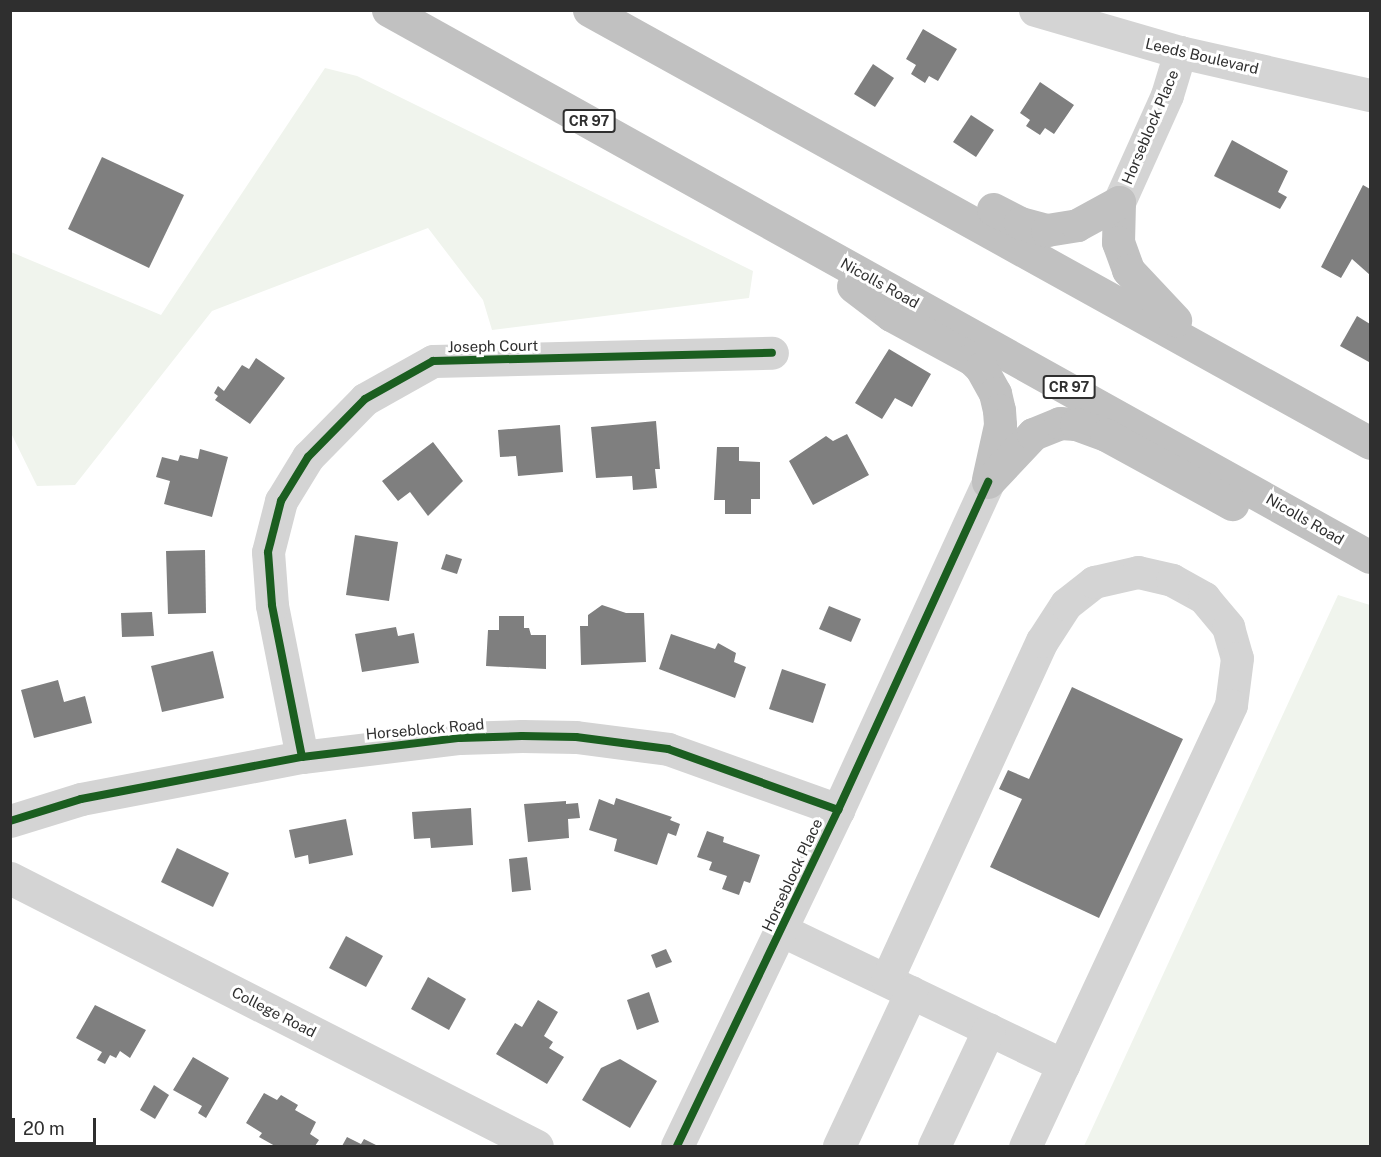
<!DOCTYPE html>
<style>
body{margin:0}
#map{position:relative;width:1381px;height:1157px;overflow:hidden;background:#fff;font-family:"Public Sans",sans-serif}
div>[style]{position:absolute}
.green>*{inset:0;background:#f0f4ed}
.building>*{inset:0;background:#7f7f7f}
.minor>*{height:33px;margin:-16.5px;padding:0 16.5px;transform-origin:16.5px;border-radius:16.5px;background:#d4d4d4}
.highway>*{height:33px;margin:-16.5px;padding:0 16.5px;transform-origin:16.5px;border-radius:16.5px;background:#c1c1c1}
.cycleway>*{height:8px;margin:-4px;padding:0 4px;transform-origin:4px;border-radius:4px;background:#1b5e20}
span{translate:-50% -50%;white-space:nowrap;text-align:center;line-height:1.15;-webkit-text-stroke:6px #fff;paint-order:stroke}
.shield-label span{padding:2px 4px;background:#fff;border:2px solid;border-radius:4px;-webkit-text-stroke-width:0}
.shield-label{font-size:14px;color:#2f2f2f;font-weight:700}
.street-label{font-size:15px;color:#2f2f2f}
.frame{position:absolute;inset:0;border:12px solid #2f2f2f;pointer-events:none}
.scale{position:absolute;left:12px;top:1118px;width:84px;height:27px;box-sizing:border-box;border:3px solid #2f2f2f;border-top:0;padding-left:8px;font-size:18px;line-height:21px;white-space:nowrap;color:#2f2f2f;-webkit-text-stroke:4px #fff;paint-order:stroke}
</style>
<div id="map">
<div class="green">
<i style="clip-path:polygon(325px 68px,357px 76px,753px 271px,749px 298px,492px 330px,483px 300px,428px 228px,212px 311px,75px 485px,37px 486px,11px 433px,11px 252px,161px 315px)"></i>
<i style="clip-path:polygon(1338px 595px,1370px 605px,1370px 1146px,1084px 1146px)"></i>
</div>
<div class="building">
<i style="clip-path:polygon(923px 29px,957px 49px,938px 81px,929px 76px,925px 83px,911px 74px,916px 65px,906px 59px)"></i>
<i style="clip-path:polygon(873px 64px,894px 78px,875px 107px,854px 94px)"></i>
<i style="clip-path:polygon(1040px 82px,1074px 105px,1054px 134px,1045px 128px,1040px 135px,1026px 126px,1030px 120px,1020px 113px)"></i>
<i style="clip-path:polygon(971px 115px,994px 130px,976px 157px,953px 142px)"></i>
<i style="clip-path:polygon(1232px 140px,1288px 171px,1278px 192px,1287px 197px,1280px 209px,1214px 176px)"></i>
<i style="clip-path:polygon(102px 157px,184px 195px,149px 268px,68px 229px)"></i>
<i style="clip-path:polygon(1363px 185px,1370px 189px,1370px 275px,1352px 259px,1341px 278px,1321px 267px)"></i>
<i style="clip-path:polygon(1357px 316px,1370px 324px,1369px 362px,1340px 346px)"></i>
<i style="clip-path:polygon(889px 349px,931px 374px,912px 407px,895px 398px,882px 419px,855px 403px)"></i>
<i style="clip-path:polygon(256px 358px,285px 378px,250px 424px,215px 400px,218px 396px,214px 393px,218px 386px,224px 391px,242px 365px,249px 369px)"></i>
<i style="clip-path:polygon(656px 421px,660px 469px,655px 469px,657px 488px,633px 490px,632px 476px,596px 478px,591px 427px)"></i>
<i style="clip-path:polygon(560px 425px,563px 472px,518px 476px,516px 456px,500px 457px,498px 430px)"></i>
<i style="clip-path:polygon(847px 434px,869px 475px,813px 505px,789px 461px,826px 436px,833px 441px)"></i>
<i style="clip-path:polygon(433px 442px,463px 481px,428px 516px,410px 492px,398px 501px,382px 481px)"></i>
<i style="clip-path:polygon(717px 447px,739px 447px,739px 461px,760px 462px,760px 499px,751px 499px,751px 514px,725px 514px,725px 500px,714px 500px)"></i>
<i style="clip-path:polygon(200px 449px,228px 457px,212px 517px,164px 504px,170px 481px,156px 477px,162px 457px,178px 461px,180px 455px,198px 459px)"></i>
<i style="clip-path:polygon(355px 535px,398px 542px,389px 601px,346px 595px)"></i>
<i style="clip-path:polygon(205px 550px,206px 613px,168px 614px,166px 551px)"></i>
<i style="clip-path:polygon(446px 554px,462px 559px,457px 574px,441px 569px)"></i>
<i style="clip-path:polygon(602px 605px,626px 613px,644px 613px,646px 662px,581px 665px,580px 626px,588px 626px,588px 615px)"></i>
<i style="clip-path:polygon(829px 606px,861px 619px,851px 642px,819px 629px)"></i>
<i style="clip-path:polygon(152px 612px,154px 636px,122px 637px,121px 613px)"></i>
<i style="clip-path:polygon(499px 616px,524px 616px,524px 628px,529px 628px,531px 635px,546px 635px,546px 669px,486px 666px,488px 630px,499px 630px)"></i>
<i style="clip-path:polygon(396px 627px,398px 636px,414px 633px,419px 663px,362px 672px,355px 634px)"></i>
<i style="clip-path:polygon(671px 634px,715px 649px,718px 643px,736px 653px,734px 662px,746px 667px,735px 698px,659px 669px)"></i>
<i style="clip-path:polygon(213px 651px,224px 698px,162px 712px,151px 666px)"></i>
<i style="clip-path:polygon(782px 669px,826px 684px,813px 723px,769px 709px)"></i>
<i style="clip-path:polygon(58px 680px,64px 702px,85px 696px,92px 723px,34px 738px,21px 690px)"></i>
<i style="clip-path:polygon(1072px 687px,1183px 739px,1099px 918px,990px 867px,1022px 799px,999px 789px,1008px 770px,1029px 779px)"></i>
<i style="clip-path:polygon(616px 798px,672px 817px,670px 820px,680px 824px,676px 836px,668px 833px,657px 865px,614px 851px,617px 839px,589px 830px,599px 799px,614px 805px)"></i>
<i style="clip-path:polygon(566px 801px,566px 804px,578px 803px,580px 818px,568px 819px,569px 838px,528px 842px,524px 804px)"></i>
<i style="clip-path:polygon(471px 808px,473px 845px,431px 848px,430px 838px,414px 839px,412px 812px)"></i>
<i style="clip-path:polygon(346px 819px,353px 855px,309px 864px,308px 855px,295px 858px,289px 830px)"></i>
<i style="clip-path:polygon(707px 831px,724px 837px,723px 842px,760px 855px,750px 883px,744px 881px,739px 895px,722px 889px,727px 876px,709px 870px,712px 862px,697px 857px)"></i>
<i style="clip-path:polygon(177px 848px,229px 873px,213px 907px,161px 882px)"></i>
<i style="clip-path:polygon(527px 857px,531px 890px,512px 892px,509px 859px)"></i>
<i style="clip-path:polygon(346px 936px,383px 956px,366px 987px,329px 968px)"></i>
<i style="clip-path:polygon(666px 949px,672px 962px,656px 968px,651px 955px)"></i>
<i style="clip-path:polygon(428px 977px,466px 999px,449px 1030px,411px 1009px)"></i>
<i style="clip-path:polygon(649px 992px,659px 1022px,637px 1030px,627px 1000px)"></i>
<i style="clip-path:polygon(538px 1000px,558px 1012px,544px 1036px,553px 1042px,549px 1048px,564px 1057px,547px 1084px,496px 1054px,515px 1023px,522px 1027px)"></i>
<i style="clip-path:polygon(95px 1005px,146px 1030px,130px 1058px,120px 1051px,116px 1058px,110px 1055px,105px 1064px,97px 1060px,102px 1052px,76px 1038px)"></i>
<i style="clip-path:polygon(193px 1057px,229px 1078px,206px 1118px,198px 1113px,202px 1106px,173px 1090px)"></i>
<i style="clip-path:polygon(620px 1059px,657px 1081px,630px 1128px,582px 1100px,601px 1068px)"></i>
<i style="clip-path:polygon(154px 1085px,169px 1095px,155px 1119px,140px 1110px)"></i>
<i style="clip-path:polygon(264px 1093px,277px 1100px,281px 1095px,298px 1105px,295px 1110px,316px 1122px,310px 1134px,319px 1140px,315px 1146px,275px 1146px,259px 1137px,262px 1133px,246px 1123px)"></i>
<i style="clip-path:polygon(347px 1137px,361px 1144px,364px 1139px,378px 1146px,342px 1146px)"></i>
</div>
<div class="minor">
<i style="left:1035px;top:10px;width:151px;rotate:16.2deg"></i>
<i style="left:1180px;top:52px;width:195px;rotate:12.8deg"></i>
<i style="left:1119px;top:202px;width:117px;rotate:-65.8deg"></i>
<i style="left:1167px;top:95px;width:45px;rotate:-73.2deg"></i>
<i style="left:302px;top:757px;width:155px;rotate:-101.2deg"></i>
<i style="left:272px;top:605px;width:53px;rotate:-94.3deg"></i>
<i style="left:268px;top:552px;width:53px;rotate:-75.7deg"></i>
<i style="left:281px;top:501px;width:52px;rotate:-58.5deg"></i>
<i style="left:308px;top:457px;width:81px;rotate:-45.5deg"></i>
<i style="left:365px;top:399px;width:78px;rotate:-29.2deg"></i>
<i style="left:433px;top:361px;width:339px;rotate:-1.4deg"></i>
<i style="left:10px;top:821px;width:74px;rotate:-17.2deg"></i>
<i style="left:81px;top:799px;width:225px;rotate:-10.8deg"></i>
<i style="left:302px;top:757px;width:159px;rotate:-6.9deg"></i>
<i style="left:460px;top:738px;width:62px;rotate:-1.8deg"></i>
<i style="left:522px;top:736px;width:54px;rotate:1.1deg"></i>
<i style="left:576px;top:737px;width:93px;rotate:7.4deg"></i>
<i style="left:668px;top:749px;width:181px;rotate:19.7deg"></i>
<i style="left:10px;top:878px;width:591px;rotate:26.96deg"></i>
<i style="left:781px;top:930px;width:313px;rotate:25.6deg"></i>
<i style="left:887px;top:979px;width:372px;rotate:-65.4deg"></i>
<i style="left:1042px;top:641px;width:44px;rotate:-57deg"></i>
<i style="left:1066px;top:604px;width:36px;rotate:-38deg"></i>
<i style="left:1094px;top:582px;width:45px;rotate:-12.8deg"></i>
<i style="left:1138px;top:572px;width:35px;rotate:13deg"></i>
<i style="left:1172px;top:580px;width:37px;rotate:29deg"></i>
<i style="left:1204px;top:598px;width:38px;rotate:50deg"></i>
<i style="left:1228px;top:627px;width:32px;rotate:74deg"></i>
<i style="left:1237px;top:658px;width:47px;rotate:97.3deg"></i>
<i style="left:1231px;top:705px;width:487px;rotate:115deg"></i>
<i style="left:677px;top:1146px;width:373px;rotate:-64.4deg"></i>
<i style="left:838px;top:810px;width:361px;rotate:-65.4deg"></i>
<i style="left:839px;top:1146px;width:170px;rotate:-64.9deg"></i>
<i style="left:934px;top:1146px;width:129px;rotate:-64.8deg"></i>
</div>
<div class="highway">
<i style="left:388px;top:10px;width:1124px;rotate:29.12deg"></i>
<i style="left:589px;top:10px;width:893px;rotate:29deg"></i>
<i style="left:1119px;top:202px;width:40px;rotate:91.4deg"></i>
<i style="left:1118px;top:242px;width:30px;rotate:70deg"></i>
<i style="left:1128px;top:270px;width:69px;rotate:46.8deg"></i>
<i style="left:993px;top:209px;width:30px;rotate:27deg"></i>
<i style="left:1020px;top:223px;width:28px;rotate:15deg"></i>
<i style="left:1047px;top:230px;width:30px;rotate:-9deg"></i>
<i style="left:1077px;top:225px;width:48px;rotate:-28.7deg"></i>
<i style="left:853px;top:286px;width:48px;rotate:37.3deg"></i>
<i style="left:891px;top:315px;width:92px;rotate:28.5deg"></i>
<i style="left:972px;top:359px;width:13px;rotate:45deg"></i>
<i style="left:981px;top:368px;width:29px;rotate:61deg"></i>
<i style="left:995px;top:393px;width:17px;rotate:77deg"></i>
<i style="left:999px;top:410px;width:15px;rotate:86deg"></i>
<i style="left:1000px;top:425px;width:55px;rotate:102.5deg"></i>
<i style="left:988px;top:482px;width:66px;rotate:-46.8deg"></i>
<i style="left:1033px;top:434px;width:29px;rotate:-22deg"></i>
<i style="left:1060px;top:423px;width:16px;rotate:4deg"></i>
<i style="left:1076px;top:424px;width:32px;rotate:20deg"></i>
<i style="left:1106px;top:435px;width:144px;rotate:28.7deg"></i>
</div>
<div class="cycleway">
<i style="left:302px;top:757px;width:155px;rotate:-101.2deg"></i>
<i style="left:272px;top:605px;width:53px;rotate:-94.3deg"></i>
<i style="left:268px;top:552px;width:53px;rotate:-75.7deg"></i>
<i style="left:281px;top:501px;width:52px;rotate:-58.5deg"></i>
<i style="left:308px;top:457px;width:81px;rotate:-45.5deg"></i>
<i style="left:365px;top:399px;width:78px;rotate:-29.2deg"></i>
<i style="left:433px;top:361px;width:339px;rotate:-1.4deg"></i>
<i style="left:10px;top:821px;width:74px;rotate:-17.2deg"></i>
<i style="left:81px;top:799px;width:225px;rotate:-10.8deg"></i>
<i style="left:302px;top:757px;width:159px;rotate:-6.9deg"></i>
<i style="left:460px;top:738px;width:62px;rotate:-1.8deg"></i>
<i style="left:522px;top:736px;width:54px;rotate:1.1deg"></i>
<i style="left:576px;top:737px;width:93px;rotate:7.4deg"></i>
<i style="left:668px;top:749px;width:181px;rotate:19.7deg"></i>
<i style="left:677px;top:1146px;width:373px;rotate:-64.4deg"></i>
<i style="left:838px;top:810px;width:361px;rotate:-65.4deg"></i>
</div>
<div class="shield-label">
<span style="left:589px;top:121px">CR 97</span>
<span style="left:1069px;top:387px">CR 97</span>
</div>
<div class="street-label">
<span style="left:1202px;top:56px;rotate:13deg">Leeds Boulevard</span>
<span style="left:1150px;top:127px;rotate:-67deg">Horseblock Place</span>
<span style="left:880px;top:283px;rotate:29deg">Nicolls Road</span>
<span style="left:493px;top:346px;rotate:-1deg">Joseph Court</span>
<span style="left:1305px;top:519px;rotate:30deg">Nicolls Road</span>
<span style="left:425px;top:729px;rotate:-5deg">Horseblock Road</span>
<span style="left:792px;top:875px;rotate:-65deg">Horseblock Place</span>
<span style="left:274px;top:1012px;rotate:27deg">College Road</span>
</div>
<div class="frame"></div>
<div class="scale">20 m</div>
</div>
